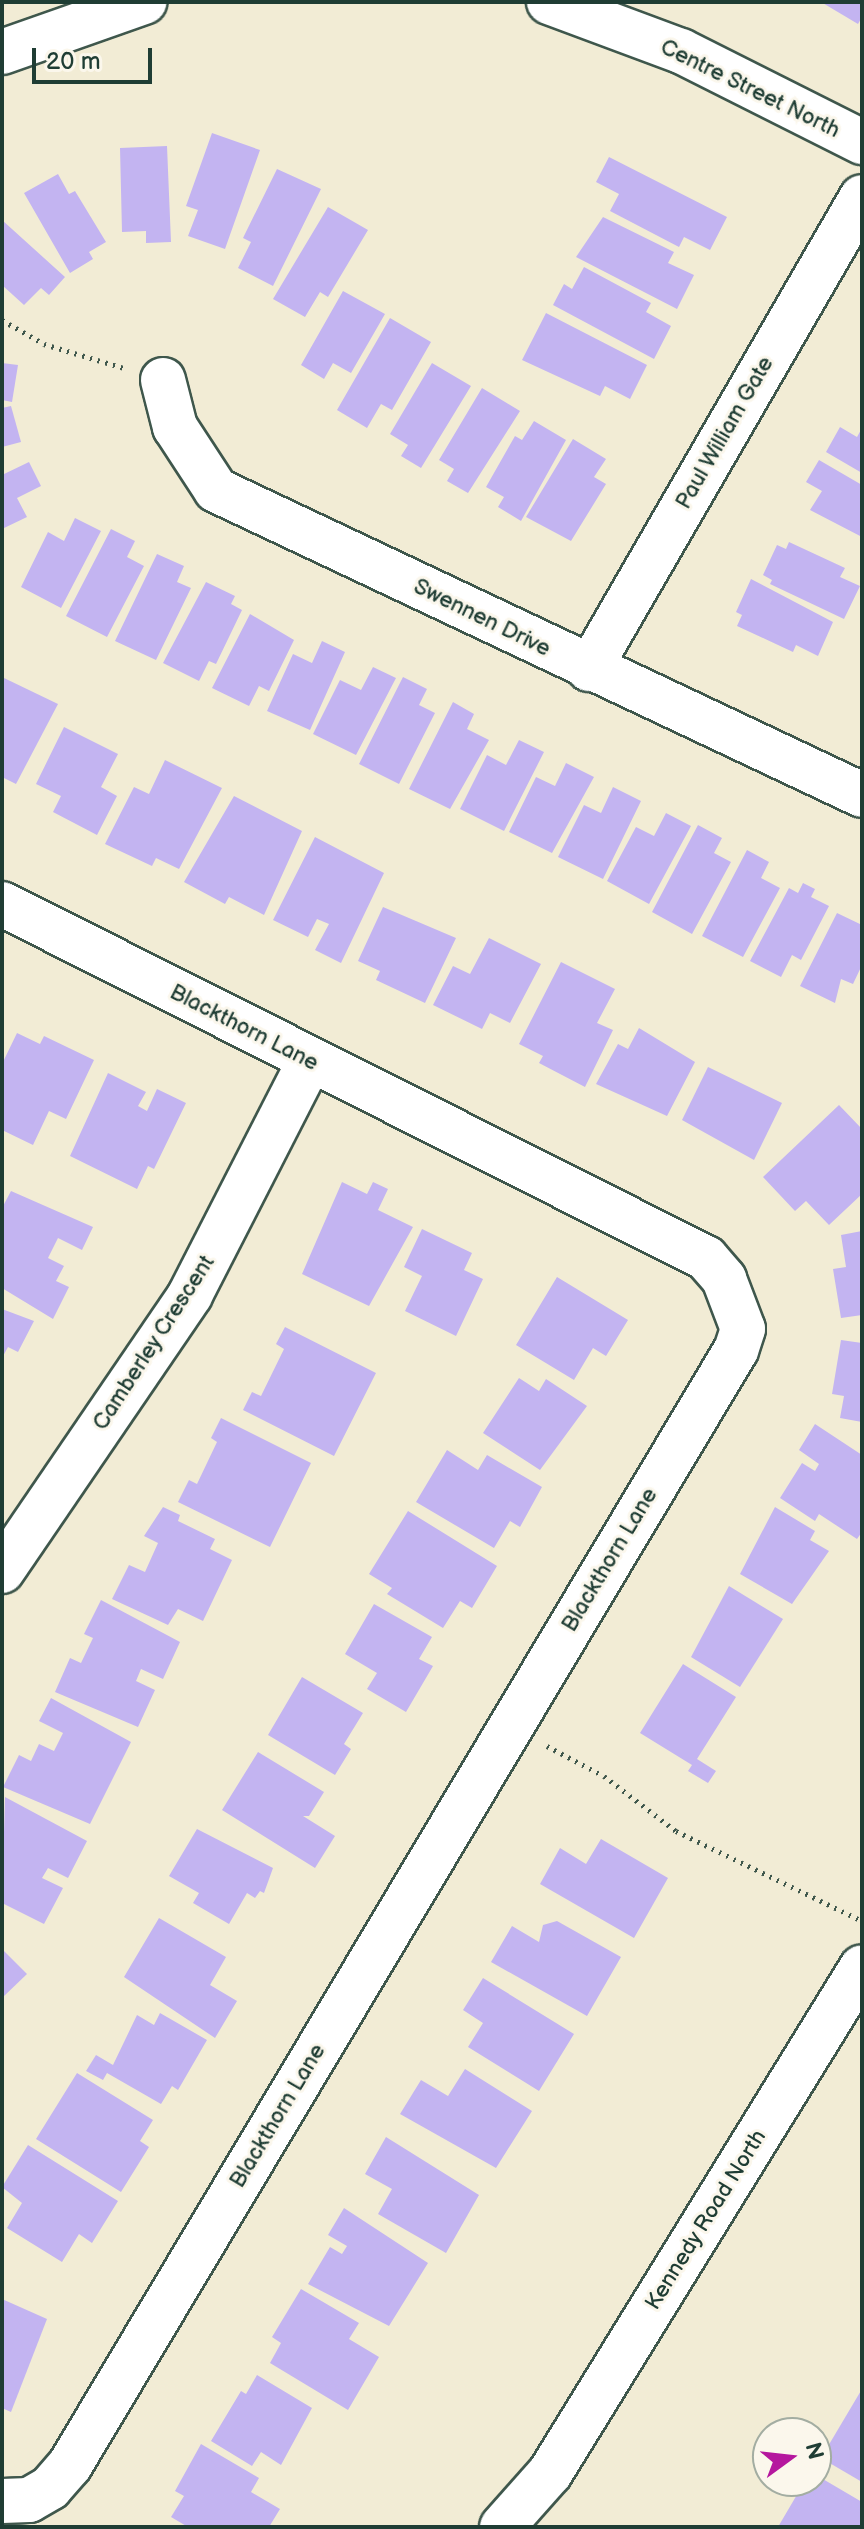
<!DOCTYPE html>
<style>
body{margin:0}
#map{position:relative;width:864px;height:2529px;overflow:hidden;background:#f2ecd5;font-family:"Balsamiq Sans",sans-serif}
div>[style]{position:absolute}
.building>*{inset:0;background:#c3b4f1}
.path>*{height:5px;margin-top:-2.5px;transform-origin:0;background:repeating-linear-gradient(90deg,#3f574c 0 2px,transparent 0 8px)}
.roads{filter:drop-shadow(2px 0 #3f574c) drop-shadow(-2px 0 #3f574c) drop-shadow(0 2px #3f574c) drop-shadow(0 -2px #3f574c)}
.street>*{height:44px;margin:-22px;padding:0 22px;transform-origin:22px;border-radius:22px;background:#fff}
.secondary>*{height:44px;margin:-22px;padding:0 22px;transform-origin:22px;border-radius:22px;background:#fff}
span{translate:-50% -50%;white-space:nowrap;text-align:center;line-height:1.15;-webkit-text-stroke:6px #fbf7ec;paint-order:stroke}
.street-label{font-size:22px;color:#1f3d34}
.frame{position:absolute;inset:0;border:4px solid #1f3d34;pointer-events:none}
.north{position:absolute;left:752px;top:2417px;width:80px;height:80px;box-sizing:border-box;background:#fbf7ec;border:2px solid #a3ada2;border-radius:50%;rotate:75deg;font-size:22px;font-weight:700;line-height:32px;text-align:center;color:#1f3d34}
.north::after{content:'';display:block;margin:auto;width:28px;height:36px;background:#b5179e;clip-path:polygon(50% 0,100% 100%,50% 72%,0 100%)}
.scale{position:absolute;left:32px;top:48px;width:120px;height:36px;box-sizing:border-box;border:4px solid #1f3d34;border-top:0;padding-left:10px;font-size:24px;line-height:28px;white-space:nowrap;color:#1f3d34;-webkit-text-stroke:6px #fbf7ec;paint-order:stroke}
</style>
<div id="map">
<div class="building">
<i style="clip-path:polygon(821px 2px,862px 2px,862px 17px,858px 24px)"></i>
<i style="clip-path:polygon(212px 133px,260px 150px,225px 249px,188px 236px,198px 210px,186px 206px)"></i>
<i style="clip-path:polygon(167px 146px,171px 242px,146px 243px,146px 231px,122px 232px,120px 148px)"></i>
<i style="clip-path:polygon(609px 157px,727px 217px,710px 250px,684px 237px,679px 247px,610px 211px,619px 194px,596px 182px)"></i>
<i style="clip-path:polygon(277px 169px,321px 189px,273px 286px,238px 268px,251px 242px,243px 238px)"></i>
<i style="clip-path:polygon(58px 174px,69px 194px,75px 191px,106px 242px,89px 252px,93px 259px,70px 273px,24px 193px)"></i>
<i style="clip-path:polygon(328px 207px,368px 230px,328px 297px,320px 292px,305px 317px,273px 299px)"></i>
<i style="clip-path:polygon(603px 217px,674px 252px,668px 263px,694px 275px,677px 309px,576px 257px)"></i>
<i style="clip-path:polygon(2px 220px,65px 277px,49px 295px,41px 288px,24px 305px,2px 285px)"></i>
<i style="clip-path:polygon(584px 267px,651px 303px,646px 312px,671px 326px,654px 359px,553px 305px,564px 284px,572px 289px)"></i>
<i style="clip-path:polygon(343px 291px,385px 314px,351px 373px,333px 363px,324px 379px,301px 365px)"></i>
<i style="clip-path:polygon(546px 313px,647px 365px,630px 399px,605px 386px,600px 396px,522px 360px)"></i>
<i style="clip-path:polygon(390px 318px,431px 342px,392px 410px,381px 404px,367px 428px,337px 410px)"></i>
<i style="clip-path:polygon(2px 363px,18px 365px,12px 402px,2px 400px)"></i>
<i style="clip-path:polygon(432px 363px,471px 386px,421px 468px,401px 456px,408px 445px,390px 434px)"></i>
<i style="clip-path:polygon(482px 388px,520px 411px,468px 493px,447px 481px,454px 469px,439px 460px)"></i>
<i style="clip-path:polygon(11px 406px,21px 442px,2px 447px,2px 408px)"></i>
<i style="clip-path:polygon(534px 421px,566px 440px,521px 521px,498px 507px,504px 497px,486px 487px,515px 436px,522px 440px)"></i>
<i style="clip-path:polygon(840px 427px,857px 437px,862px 428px,862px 473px,826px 452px)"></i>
<i style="clip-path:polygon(573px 439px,606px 459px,594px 477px,606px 484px,571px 541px,526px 517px)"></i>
<i style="clip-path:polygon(819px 460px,862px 485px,862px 537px,810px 510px,822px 491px,806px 482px)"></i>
<i style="clip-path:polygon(29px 462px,41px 486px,17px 498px,27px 517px,2px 529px,2px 475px)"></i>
<i style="clip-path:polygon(75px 518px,101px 531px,61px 608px,21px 587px,48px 532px,64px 541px)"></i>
<i style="clip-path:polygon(111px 529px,135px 541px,127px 557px,144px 566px,107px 637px,66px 616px)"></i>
<i style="clip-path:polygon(789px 542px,845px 568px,840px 577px,860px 586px,844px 619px,770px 584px,772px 580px,763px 575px,777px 545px,786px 549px)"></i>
<i style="clip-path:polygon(157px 554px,184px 566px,177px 582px,191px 588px,156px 660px,115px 641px)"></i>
<i style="clip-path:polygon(751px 579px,833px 622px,818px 656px,796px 645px,793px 652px,737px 626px,742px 615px,736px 612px)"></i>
<i style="clip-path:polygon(206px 582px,235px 596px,231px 604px,242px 610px,216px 664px,209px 661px,199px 681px,163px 663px)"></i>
<i style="clip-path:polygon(250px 614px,294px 640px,269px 691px,259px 686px,249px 706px,212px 688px)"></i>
<i style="clip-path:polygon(322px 641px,345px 652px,310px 730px,267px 711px,293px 654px,312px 663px)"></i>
<i style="clip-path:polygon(373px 667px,396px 678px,356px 755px,313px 734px,340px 680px,361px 690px)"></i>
<i style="clip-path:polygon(403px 677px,427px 689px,419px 705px,435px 713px,399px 784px,359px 764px)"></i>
<i style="clip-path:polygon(4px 678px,58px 704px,16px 784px,2px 777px)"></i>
<i style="clip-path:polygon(453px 702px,474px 714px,467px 729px,489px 740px,450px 809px,409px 789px)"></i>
<i style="clip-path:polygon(64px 727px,118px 754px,101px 787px,117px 796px,97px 835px,53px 812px,61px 796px,36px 784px)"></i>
<i style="clip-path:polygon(519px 740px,544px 752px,504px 831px,460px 809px,487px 755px,506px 765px)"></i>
<i style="clip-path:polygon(165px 760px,222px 788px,179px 869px,156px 858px,152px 866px,105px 844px,134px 787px,149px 794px)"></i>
<i style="clip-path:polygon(566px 763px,594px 777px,552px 853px,509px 832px,536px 777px,555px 786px)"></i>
<i style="clip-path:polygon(613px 787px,641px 801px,603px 879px,558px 857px,584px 805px,601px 813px)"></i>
<i style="clip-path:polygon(234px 796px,302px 831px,264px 915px,229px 897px,225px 904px,184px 882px)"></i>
<i style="clip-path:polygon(666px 813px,691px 826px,649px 904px,607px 881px,636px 827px,654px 836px)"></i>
<i style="clip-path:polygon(698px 825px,722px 838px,714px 853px,731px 862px,692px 934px,652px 912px)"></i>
<i style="clip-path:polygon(315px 837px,384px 873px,341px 963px,315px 950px,329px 924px,317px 919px,308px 937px,273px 920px)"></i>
<i style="clip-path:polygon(747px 850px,769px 862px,761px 878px,780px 888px,743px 957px,702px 936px)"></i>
<i style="clip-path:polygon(803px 883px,815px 889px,811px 897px,829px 906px,801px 960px,792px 955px,781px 977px,750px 961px,789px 888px,798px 893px)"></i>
<i style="clip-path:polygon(383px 907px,456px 938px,425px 1003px,376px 980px,380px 971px,358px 961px)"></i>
<i style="clip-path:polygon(837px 913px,862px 925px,862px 965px,853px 984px,841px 979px,835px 1003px,800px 986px)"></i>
<i style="clip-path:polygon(489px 938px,541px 964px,510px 1023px,490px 1013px,482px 1029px,433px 1005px,453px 966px,470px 974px)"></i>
<i style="clip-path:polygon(561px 962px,615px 989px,597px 1023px,613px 1030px,585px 1087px,539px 1063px,543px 1056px,519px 1044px)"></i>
<i style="clip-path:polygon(639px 1028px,695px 1062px,667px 1116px,596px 1084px,618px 1044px,628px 1049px)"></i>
<i style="clip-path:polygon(17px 1033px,40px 1044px,44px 1036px,94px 1060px,66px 1119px,49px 1111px,33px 1145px,2px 1130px,2px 1064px)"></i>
<i style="clip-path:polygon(708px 1067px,782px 1103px,754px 1160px,682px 1120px)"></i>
<i style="clip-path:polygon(108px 1073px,146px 1092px,138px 1106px,147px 1111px,157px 1089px,186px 1103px,154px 1169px,148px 1166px,137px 1189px,70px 1156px)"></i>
<i style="clip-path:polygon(839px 1105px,862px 1129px,862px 1194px,829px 1225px,806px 1201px,795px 1211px,763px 1177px)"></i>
<i style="clip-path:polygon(342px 1182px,367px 1194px,373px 1182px,388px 1189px,378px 1210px,413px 1227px,369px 1306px,302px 1274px)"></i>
<i style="clip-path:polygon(11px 1191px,93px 1227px,82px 1250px,58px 1238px,48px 1258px,64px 1266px,56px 1281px,69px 1287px,53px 1319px,2px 1288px,2px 1208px)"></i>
<i style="clip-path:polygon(422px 1229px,472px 1253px,464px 1270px,483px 1279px,456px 1336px,405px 1311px,422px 1276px,404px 1267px)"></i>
<i style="clip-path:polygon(862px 1231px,862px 1315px,841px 1318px,833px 1269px,846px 1267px,841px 1235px)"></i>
<i style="clip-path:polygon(557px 1277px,628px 1320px,606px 1356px,593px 1348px,574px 1380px,516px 1345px)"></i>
<i style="clip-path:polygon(2px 1309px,34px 1321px,18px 1352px,8px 1347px,2px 1358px)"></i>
<i style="clip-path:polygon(285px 1327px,376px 1373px,334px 1456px,243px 1410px,252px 1392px,261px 1396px,284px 1349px,276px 1344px)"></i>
<i style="clip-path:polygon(841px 1340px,862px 1343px,862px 1422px,840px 1418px,844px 1396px,832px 1394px)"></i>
<i style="clip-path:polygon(519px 1378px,539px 1391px,546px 1379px,587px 1406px,540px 1470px,483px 1433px)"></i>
<i style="clip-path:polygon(221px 1418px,311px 1463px,270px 1547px,178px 1502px,189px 1480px,197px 1484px,217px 1442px,211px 1438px)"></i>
<i style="clip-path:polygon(815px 1424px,862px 1455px,862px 1532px,857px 1539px,819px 1514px,815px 1521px,780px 1498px,802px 1463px,815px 1471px,819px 1464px,799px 1450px)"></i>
<i style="clip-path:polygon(447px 1450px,478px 1470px,487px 1455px,542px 1487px,520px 1527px,510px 1521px,494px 1548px,416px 1502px)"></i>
<i style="clip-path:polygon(163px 1507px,180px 1515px,178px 1521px,215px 1539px,210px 1549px,232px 1560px,203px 1621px,178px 1609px,168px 1625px,112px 1599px,129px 1565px,145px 1572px,158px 1543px,144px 1536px)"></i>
<i style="clip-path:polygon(775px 1507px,815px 1531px,810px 1540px,829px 1551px,792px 1604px,740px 1574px)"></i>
<i style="clip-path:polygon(408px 1511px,497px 1566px,472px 1608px,460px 1601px,443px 1628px,387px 1594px,392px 1588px,369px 1574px)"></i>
<i style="clip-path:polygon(729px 1586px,783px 1619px,740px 1687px,691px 1657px)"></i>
<i style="clip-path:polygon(101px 1600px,180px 1642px,163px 1679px,141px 1669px,136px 1681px,155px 1690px,138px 1727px,55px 1692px,70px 1658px,81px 1663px,93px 1638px,84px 1634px)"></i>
<i style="clip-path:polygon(374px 1604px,432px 1637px,419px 1659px,433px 1666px,406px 1712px,367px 1689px,377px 1673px,345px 1654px)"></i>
<i style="clip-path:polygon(683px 1664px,736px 1697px,697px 1759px,716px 1771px,708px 1783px,688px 1771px,692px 1765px,640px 1733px)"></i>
<i style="clip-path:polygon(302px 1677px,363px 1713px,344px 1744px,351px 1749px,335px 1775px,268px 1735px)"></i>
<i style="clip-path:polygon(51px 1698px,131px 1742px,90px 1824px,3px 1787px,19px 1755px,31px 1761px,39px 1744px,54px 1751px,63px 1733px,39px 1721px)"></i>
<i style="clip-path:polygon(258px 1752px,324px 1792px,309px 1816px,303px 1816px,335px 1836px,315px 1868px,222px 1810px)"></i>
<i style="clip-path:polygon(5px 1797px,87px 1841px,68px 1878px,48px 1868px,42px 1878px,63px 1888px,44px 1924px,2px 1903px)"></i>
<i style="clip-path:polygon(197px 1829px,273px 1868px,264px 1893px,260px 1891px,255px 1898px,247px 1893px,229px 1924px,193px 1903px,199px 1893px,169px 1876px)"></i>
<i style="clip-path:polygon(601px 1839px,668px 1878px,634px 1938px,540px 1884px,560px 1848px,586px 1864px)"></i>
<i style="clip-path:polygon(159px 1918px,226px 1957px,210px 1985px,237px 2001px,215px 2038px,124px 1977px)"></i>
<i style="clip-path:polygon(557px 1921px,621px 1957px,587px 2016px,491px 1962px,512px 1926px,539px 1942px,543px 1925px)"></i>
<i style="clip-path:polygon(2px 1949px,27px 1974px,2px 1998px)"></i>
<i style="clip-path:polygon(483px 1978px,574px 2034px,539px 2091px,468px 2047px,483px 2023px,463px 2010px)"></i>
<i style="clip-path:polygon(160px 2013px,207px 2040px,178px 2090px,172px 2086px,161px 2104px,107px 2073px,103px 2080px,86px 2071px,96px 2055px,113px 2065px,137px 2015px,154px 2025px)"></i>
<i style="clip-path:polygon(465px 2069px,532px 2111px,496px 2168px,400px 2114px,421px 2080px,448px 2096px)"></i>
<i style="clip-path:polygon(77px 2073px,153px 2120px,140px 2141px,149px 2147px,121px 2192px,36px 2139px)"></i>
<i style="clip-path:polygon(386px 2137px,479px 2195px,446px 2253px,378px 2214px,392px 2189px,365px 2174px)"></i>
<i style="clip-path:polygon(28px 2145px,118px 2201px,92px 2243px,79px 2234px,62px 2262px,7px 2228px,22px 2203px,2px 2187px)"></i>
<i style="clip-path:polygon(344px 2208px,428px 2263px,389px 2326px,308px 2284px,330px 2247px,342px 2254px,347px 2246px,328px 2235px)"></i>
<i style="clip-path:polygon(301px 2289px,359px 2323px,349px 2339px,379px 2357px,348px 2410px,270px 2363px,281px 2343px,272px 2337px)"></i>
<i style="clip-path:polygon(2px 2299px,47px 2319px,11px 2412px,2px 2408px)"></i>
<i style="clip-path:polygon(257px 2375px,312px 2408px,281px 2465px,261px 2452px,252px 2466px,211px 2441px,241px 2391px,246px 2394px)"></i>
<i style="clip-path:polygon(862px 2389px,862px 2482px,821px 2458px)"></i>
<i style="clip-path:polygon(201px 2444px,259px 2478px,251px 2492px,280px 2509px,269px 2527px,188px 2527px,171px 2517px,184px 2496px,175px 2491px)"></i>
<i style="clip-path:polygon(816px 2475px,862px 2502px,862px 2527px,778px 2527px,805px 2481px,816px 2481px)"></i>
</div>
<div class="path">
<i style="left:2px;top:320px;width:48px;rotate:29.7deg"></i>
<i style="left:44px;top:344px;width:84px;rotate:16.7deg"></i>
<i style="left:547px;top:1746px;width:64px;rotate:27.8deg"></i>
<i style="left:604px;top:1776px;width:91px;rotate:37.4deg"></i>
<i style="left:676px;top:1831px;width:207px;rotate:25.8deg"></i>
</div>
<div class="roads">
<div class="street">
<i style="left:163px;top:380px;width:49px;rotate:75.7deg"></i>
<i style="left:175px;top:427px;width:75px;rotate:56.9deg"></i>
<i style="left:216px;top:490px;width:714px;rotate:25.27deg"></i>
<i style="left:589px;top:669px;width:545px;rotate:-59.96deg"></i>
<i style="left:2px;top:904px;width:788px;rotate:26.7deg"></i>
<i style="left:706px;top:1258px;width:28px;rotate:49deg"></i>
<i style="left:724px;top:1279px;width:53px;rotate:69.2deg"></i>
<i style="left:743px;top:1329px;width:22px;rotate:108deg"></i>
<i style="left:736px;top:1350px;width:1299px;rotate:120.85deg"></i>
<i style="left:70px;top:2465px;width:30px;rotate:131deg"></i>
<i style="left:50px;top:2488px;width:24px;rotate:150deg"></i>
<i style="left:29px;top:2500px;width:27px;rotate:178deg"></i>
<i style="left:2px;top:1571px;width:334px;rotate:-55.7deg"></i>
<i style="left:190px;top:1295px;width:263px;rotate:-62.9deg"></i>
</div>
<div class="secondary">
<i style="left:549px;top:2px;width:141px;rotate:20.4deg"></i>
<i style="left:681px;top:51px;width:203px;rotate:26.7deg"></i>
<i style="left:2px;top:52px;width:151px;rotate:-19.4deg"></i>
<i style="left:502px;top:2527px;width:72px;rotate:-48.4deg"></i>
<i style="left:550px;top:2473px;width:594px;rotate:-58.34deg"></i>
</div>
</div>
<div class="street-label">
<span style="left:750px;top:89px;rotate:26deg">Centre Street North</span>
<span style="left:725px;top:433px;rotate:-60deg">Paul William Gate</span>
<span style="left:482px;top:618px;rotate:26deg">Swennen Drive</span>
<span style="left:244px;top:1028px;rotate:27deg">Blackthorn Lane</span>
<span style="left:154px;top:1343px;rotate:-57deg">Camberley Crescent</span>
<span style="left:610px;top:1560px;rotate:-59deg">Blackthorn Lane</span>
<span style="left:278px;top:2116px;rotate:-59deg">Blackthorn Lane</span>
<span style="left:706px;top:2220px;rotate:-58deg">Kennedy Road North</span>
</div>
<div class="frame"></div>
<div class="north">N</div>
<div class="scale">20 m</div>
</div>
